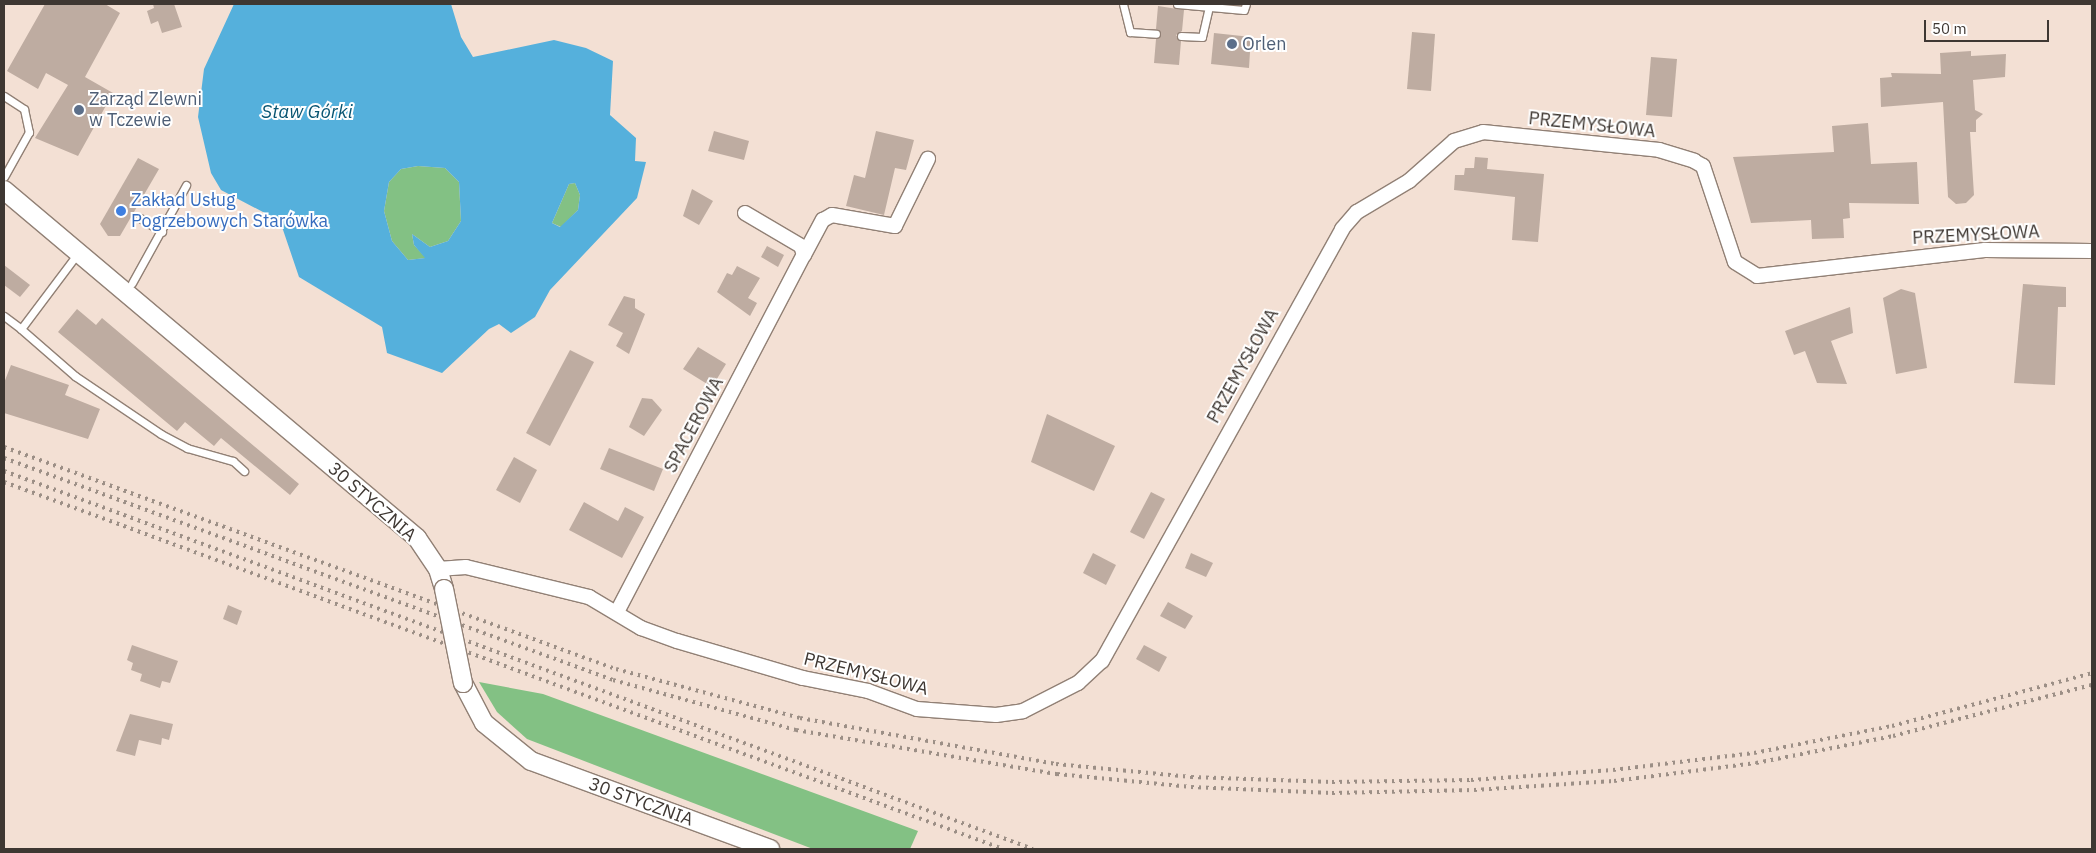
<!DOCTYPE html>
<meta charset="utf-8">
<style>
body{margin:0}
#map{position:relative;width:2096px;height:853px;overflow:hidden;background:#f3e0d4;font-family:"IBM Plex Sans",sans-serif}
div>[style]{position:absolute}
.forest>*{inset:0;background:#83c184}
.water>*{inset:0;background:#55b0dc}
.building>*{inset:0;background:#beaca1}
.roads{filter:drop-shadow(1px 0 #918075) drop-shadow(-1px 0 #918075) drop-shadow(0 1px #918075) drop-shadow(0 -1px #918075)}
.service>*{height:7px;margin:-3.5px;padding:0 3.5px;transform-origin:3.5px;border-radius:3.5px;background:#fff}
.minor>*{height:14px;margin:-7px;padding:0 7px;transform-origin:7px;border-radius:7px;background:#fff}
.tertiary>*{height:18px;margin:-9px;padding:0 9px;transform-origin:9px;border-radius:9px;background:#fff}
.rail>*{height:4px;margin-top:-2px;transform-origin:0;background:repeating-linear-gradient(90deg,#9c8f86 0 2.5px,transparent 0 7.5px)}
.bridges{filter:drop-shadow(1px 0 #918075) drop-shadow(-1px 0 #918075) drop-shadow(0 1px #918075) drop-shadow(0 -1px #918075)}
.tertiary-bridge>*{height:18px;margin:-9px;padding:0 9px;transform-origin:9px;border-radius:9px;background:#fff}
.dots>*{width:14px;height:14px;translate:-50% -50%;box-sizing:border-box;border:2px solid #fff;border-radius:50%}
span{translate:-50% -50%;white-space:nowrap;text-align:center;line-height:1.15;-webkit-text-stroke:4px #fff;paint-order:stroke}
.service-label{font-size:18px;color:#4e5e75}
.left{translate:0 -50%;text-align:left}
.street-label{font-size:18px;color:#3e3732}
.shop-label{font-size:18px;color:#366cbe}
.water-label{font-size:19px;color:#095572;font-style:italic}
.frame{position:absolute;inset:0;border:5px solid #3e3732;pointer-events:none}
.scale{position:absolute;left:1924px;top:20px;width:125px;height:22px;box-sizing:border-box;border:2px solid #3e3732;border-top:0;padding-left:6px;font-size:15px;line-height:18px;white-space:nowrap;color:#3e3732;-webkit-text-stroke:4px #fff;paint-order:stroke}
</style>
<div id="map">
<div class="forest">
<i style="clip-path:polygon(418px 166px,445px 168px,459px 182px,461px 221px,448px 241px,430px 247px,412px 234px,414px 245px,426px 258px,408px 260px,392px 241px,384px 211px,389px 182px,401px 169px)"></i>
<i style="clip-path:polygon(575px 183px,580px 195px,578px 210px,561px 227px,552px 223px,569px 184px)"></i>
<i style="clip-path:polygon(479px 682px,543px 694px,918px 831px,910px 849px,813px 849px,527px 739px,497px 712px)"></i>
</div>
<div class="water">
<i style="clip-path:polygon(evenodd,234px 4px,451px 4px,461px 37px,473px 57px,554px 40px,586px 48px,613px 61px,610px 115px,636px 138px,635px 161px,646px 162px,637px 198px,550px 290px,535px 317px,511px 333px,499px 324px,489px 329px,442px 373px,387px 353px,382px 327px,299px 277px,280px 221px,221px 190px,211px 173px,198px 117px,204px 69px,234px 4px,418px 166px,445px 168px,459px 182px,461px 221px,448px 241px,430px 247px,412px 234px,414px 245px,425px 258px,408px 260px,392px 241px,384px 211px,389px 182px,401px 169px,418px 166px,234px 4px,575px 183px,580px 195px,578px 210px,560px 227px,552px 223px,569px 184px,575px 183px)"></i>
</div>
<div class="building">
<i style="clip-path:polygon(45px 4px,105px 4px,120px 13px,85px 77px,113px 93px,78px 156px,35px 138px,68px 85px,46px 73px,38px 89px,7px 71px)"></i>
<i style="clip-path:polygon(153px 4px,174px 4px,182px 27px,162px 33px,158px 21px,151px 24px,147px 11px,154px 8px)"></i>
<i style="clip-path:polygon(1158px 6px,1184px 10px,1182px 31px,1176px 35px,1181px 41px,1179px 65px,1154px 63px,1156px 39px,1161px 35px,1156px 29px)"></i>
<i style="clip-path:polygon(1412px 32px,1435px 34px,1431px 91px,1407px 89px)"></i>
<i style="clip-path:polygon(1214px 33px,1251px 37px,1249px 68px,1211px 64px)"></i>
<i style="clip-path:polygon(1971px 51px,1971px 56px,2006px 54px,2005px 77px,1973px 80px,1975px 110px,1983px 114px,1976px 120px,1976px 132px,1970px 132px,1974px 195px,1966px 203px,1956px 204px,1948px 197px,1943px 102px,1881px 107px,1880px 78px,1892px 77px,1891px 73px,1941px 74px,1940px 53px)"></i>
<i style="clip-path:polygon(1651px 57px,1677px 59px,1672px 117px,1646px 115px)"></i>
<i style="clip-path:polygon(1868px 123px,1871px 164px,1917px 162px,1919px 204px,1849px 203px,1850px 218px,1843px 219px,1844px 238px,1812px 239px,1811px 220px,1751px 223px,1733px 157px,1834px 152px,1832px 126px)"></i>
<i style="clip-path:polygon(714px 131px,749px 141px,744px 160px,708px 151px)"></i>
<i style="clip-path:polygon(876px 131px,914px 140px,906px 170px,895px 168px,884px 215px,846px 206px,854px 175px,865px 178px)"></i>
<i style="clip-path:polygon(1475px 157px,1488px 158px,1487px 169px,1544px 174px,1538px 242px,1512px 240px,1515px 197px,1454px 190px,1455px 175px,1464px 175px,1465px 168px,1474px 168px)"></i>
<i style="clip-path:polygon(138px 158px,159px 169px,120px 236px,108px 236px,100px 224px)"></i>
<i style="clip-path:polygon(692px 189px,713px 201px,699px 225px,683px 216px)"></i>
<i style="clip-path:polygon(767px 246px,784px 255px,778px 267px,761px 257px)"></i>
<i style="clip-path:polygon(4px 265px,30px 285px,20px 297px,4px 285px)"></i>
<i style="clip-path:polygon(737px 266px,760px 278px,748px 298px,757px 303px,750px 316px,717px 292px,727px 273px,732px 275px)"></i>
<i style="clip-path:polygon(2023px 284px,2066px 287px,2066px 307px,2058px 307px,2055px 385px,2014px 383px)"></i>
<i style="clip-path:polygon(1901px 289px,1915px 293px,1927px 368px,1896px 374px,1883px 298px)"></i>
<i style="clip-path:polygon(624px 296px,635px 299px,635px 308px,645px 314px,629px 354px,616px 346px,623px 333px,608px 325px)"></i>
<i style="clip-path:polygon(1850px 307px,1853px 333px,1831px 341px,1847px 384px,1817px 383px,1805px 351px,1794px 355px,1785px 331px)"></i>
<i style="clip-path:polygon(77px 309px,96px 325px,102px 318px,299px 484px,290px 495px,221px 438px,214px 446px,185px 422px,177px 431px,58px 332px)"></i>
<i style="clip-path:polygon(698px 347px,726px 364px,712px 387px,683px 369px)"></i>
<i style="clip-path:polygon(570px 350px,594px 362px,550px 446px,526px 433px)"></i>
<i style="clip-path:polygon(11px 365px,69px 385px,65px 395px,100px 409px,88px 439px,4px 413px,4px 383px)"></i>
<i style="clip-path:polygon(642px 398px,652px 399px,662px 410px,644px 436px,629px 427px)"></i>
<i style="clip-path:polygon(1047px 414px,1115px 446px,1094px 491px,1031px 462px)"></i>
<i style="clip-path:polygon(609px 448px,663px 469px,654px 491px,600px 469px)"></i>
<i style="clip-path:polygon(514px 457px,537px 470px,520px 503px,496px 490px)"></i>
<i style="clip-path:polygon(1151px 492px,1165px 499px,1144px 539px,1130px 532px)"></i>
<i style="clip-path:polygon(584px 502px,618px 521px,625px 507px,644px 517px,622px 558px,569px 530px)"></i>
<i style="clip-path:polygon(1093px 553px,1116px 565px,1106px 585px,1083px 573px)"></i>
<i style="clip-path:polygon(1191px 553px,1213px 563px,1206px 577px,1185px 568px)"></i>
<i style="clip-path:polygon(1168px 602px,1193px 616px,1185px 629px,1160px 616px)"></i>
<i style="clip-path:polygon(228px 605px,242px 611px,237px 625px,223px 619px)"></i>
<i style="clip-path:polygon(132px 645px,178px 661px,170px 683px,162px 681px,160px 688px,140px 681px,142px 674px,131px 670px,133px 663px,127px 660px)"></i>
<i style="clip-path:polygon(1144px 645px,1167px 657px,1159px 672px,1136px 659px)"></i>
<i style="clip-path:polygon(130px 714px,173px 724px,169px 740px,162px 738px,161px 745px,139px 740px,135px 756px,116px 751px)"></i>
</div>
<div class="roads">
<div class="service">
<i style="left:1123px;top:4px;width:29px;rotate:76deg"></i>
<i style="left:1130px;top:32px;width:26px;rotate:4deg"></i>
<i style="left:1177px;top:4px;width:67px;rotate:5.1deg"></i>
<i style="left:1244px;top:10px;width:6px;rotate:-72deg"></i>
<i style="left:1181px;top:36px;width:21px;rotate:3deg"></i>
<i style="left:1202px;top:37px;width:31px;rotate:-77deg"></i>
<i style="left:4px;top:96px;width:24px;rotate:33deg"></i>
<i style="left:24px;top:109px;width:24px;rotate:78deg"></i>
<i style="left:29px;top:132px;width:51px;rotate:119.1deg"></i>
<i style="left:140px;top:218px;width:26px;rotate:32deg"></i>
<i style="left:78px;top:253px;width:95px;rotate:126.9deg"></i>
<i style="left:21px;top:329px;width:72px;rotate:41deg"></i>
<i style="left:75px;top:376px;width:104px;rotate:34deg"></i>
<i style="left:161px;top:434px;width:30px;rotate:28deg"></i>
<i style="left:187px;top:448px;width:48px;rotate:15.8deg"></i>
<i style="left:233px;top:461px;width:15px;rotate:42deg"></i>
<i style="left:132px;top:283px;width:112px;rotate:-61.1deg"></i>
<i style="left:4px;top:316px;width:21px;rotate:37deg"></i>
</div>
<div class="minor">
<i style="left:804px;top:255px;width:40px;rotate:-62deg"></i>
<i style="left:823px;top:220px;width:10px;rotate:-29deg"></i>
<i style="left:832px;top:215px;width:64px;rotate:9.9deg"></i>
<i style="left:895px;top:226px;width:75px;rotate:-63.8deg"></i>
<i style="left:438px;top:569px;width:28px;rotate:-4deg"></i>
<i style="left:466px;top:567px;width:127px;rotate:13.7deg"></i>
<i style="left:589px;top:597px;width:61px;rotate:30.8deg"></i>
<i style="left:641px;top:628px;width:38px;rotate:20deg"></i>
<i style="left:677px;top:641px;width:131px;rotate:16.4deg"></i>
<i style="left:803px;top:678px;width:66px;rotate:11.3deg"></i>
<i style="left:868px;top:691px;width:52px;rotate:20.2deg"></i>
<i style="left:917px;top:709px;width:79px;rotate:4.3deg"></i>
<i style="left:996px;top:715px;width:27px;rotate:-8deg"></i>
<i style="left:1023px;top:711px;width:62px;rotate:-27deg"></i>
<i style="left:1078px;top:683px;width:33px;rotate:-43deg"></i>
<i style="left:1102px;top:661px;width:494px;rotate:-60.9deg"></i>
<i style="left:1342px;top:229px;width:23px;rotate:-49deg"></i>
<i style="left:1357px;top:212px;width:61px;rotate:-30.8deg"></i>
<i style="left:1409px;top:181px;width:60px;rotate:-41.6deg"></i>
<i style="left:1454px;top:141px;width:30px;rotate:-17deg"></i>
<i style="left:1483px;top:132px;width:177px;rotate:5.8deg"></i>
<i style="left:1659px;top:150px;width:37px;rotate:17deg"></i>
<i style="left:1694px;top:161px;width:10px;rotate:29deg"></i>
<i style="left:1703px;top:166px;width:101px;rotate:71.6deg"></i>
<i style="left:1735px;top:262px;width:26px;rotate:32deg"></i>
<i style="left:1757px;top:276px;width:229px;rotate:-6.5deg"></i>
<i style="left:1985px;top:250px;width:107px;rotate:0.5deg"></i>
<i style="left:617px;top:612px;width:403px;rotate:-62.4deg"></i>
<i style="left:804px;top:255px;width:9px;rotate:-108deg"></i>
<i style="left:801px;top:246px;width:65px;rotate:-149.5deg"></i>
</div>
<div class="tertiary">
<i style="left:4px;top:190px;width:540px;rotate:40.12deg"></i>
<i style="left:417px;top:538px;width:37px;rotate:56deg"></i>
<i style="left:438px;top:569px;width:21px;rotate:73deg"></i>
<i style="left:463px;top:683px;width:45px;rotate:62.3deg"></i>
<i style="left:484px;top:723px;width:60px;rotate:39deg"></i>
<i style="left:531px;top:761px;width:255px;rotate:20.2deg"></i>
</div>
</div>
<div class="rail">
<i style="left:4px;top:447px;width:651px;rotate:19.94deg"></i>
<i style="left:616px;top:669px;width:190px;rotate:14.9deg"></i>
<i style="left:800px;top:718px;width:260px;rotate:10.2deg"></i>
<i style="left:1056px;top:764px;width:136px;rotate:5.5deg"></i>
<i style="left:1191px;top:777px;width:141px;rotate:2deg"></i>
<i style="left:1332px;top:782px;width:139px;rotate:-0.8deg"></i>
<i style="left:1471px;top:780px;width:142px;rotate:-4deg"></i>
<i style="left:1613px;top:770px;width:142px;rotate:-6.9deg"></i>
<i style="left:1754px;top:753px;width:141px;rotate:-11.1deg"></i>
<i style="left:1892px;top:726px;width:207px;rotate:-14.8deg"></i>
<i style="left:4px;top:458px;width:648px;rotate:20.03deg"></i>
<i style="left:613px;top:680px;width:190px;rotate:15.3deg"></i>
<i style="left:796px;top:730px;width:265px;rotate:9.6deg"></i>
<i style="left:1057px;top:774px;width:135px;rotate:5.5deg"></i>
<i style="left:1191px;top:787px;width:141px;rotate:2.4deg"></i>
<i style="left:1332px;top:793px;width:142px;rotate:-1.2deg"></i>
<i style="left:1474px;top:790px;width:140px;rotate:-3.7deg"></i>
<i style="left:1614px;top:781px;width:143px;rotate:-7.2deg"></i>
<i style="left:1756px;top:763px;width:140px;rotate:-11.1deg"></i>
<i style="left:1893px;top:736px;width:205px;rotate:-14.4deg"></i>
<i style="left:4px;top:471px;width:1096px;rotate:20.17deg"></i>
<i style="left:4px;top:482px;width:1064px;rotate:20.17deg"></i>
</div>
<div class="bridges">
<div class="tertiary-bridge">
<i style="left:444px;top:589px;width:96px;rotate:78.6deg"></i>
</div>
</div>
<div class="dots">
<i style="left:1232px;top:44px;background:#5c6f8a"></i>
<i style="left:79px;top:110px;background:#5c6f8a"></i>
<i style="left:121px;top:211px;background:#3f7fe0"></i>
</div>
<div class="service-label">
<span class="left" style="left:1242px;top:44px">Orlen</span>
<span class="left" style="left:89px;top:110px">Zarząd Zlewni<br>w Tczewie</span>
</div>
<div class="street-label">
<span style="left:1592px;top:125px;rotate:6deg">PRZEMYSŁOWA</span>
<span style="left:1976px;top:235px;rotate:-3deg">PRZEMYSŁOWA</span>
<span style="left:1243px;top:366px;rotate:-61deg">PRZEMYSŁOWA</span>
<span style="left:694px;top:425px;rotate:-62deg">SPACEROWA</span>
<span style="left:372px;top:502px;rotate:41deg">30 STYCZNIA</span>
<span style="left:866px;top:674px;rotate:14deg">PRZEMYSŁOWA</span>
<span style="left:641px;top:802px;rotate:20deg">30 STYCZNIA</span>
</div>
<div class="shop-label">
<span class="left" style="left:131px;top:211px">Zakład Usług<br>Pogrzebowych Starówka</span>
</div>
<div class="water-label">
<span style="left:307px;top:112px">Staw Górki</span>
</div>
<div class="frame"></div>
<div class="scale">50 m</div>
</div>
